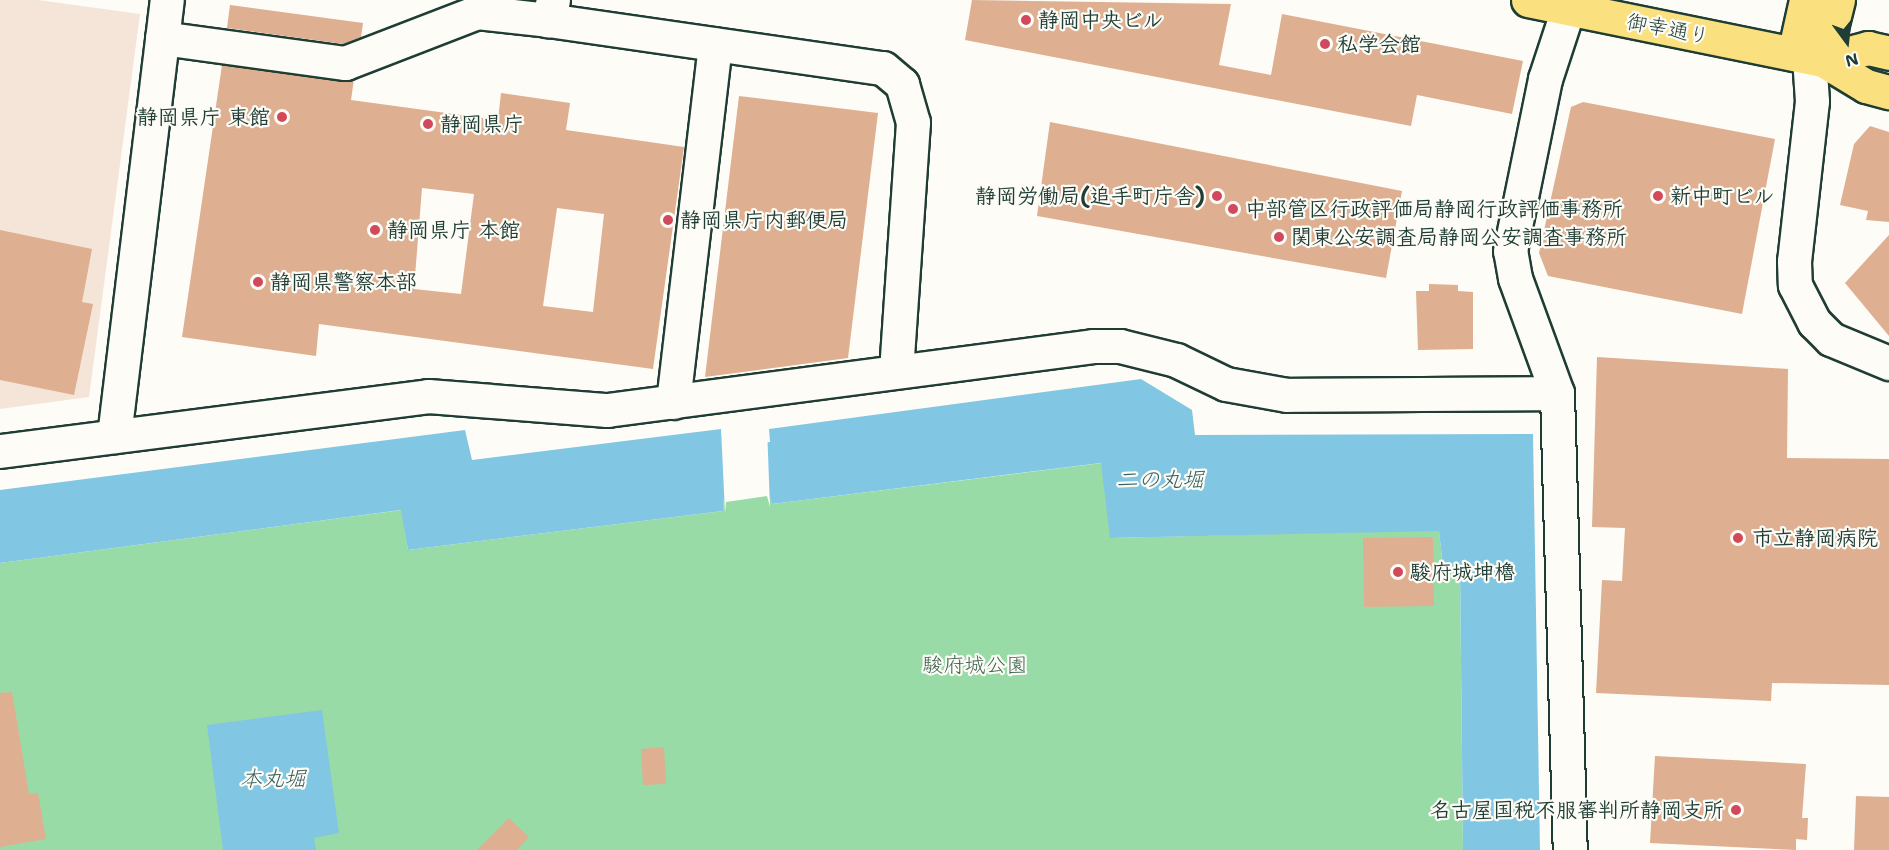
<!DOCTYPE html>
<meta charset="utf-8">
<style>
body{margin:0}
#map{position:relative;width:1889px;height:850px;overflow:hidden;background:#fdfcf7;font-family:"Shantell Sans","Klee One",sans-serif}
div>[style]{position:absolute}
.built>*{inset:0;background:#f4e5d8}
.green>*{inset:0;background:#99dba6}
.water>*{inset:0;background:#81c7e3}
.pier>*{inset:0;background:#fdfcf7}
.building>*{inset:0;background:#deaf90}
.roads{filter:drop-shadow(2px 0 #1f3d34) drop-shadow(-2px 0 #1f3d34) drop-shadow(0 2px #1f3d34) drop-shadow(0 -2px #1f3d34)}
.minor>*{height:33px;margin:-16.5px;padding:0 16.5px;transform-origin:16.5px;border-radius:16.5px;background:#fdfcf7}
.major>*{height:33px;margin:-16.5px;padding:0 16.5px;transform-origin:16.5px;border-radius:16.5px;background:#fbe080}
.dots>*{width:16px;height:16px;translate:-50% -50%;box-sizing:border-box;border:3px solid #fdfcf7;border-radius:50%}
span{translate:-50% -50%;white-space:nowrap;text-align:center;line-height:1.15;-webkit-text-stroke:4.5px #fdfcf7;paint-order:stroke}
.poi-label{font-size:21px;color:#1f3d34;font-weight:700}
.left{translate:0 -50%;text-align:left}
.right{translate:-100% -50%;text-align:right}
.street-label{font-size:21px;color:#1f3d34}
.park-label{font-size:21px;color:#3e6450}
.water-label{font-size:22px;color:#386060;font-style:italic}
.north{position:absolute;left:1817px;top:12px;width:60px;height:60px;-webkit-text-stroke:4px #fdfcf7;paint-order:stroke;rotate:165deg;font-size:16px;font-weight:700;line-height:24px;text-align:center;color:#1f3d34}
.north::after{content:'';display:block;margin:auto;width:21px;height:27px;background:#1f3d34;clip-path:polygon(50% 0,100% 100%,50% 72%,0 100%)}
</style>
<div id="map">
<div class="built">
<i style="clip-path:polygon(0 0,38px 0,140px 14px,89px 397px,0 409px)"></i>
</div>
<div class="green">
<i style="clip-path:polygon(1102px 463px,1111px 538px,1439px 530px,1443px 567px,1460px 567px,1463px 850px,0 850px,0 563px,402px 510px,408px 550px,723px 511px,723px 500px,770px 493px,772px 504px)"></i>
</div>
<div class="water">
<i style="clip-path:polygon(1141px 379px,1192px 410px,1195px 435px,1533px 434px,1540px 850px,1463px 850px,1460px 567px,1443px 567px,1439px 531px,1110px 538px,1101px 463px,772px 504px,769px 493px,723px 500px,723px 511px,408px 550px,401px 510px,0 563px,0 490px,465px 430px,472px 460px,721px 429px,723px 447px,770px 442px,769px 429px)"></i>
<i style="clip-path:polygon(322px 710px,339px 833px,314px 838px,316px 850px,223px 850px,207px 725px)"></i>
</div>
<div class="pier">
<i style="clip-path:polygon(767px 427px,770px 507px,767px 496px,726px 502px,725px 513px,721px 428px,725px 444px,767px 440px)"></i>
</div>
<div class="building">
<i style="clip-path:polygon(972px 0,1231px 4px,1219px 65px,1271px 75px,1282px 14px,1523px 61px,1512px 114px,1417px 95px,1411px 126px,965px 40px)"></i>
<i style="clip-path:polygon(230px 5px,363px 23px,361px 37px,343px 44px,227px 28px)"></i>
<i style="clip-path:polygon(evenodd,222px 65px,354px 79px,351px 100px,498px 120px,501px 93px,570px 103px,566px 130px,684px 147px,653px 369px,319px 324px,316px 356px,182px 337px,222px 65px,422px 188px,474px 194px,461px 294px,414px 289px,422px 188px,222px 65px,557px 208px,604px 214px,593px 312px,543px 306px,557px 208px)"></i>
<i style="clip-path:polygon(739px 96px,878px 113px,848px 358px,705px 377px)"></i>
<i style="clip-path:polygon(1583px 102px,1775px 139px,1742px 314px,1548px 276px,1539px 253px,1571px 107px)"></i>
<i style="clip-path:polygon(1050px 122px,1402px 191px,1386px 278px,1037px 216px)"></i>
<i style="clip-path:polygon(1870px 126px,1889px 132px,1889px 222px,1866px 220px,1868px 211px,1840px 205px,1854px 144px)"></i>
<i style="clip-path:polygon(0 230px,92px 249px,82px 302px,93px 304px,74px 395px,0 380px)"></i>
<i style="clip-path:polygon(1889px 235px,1889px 336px,1845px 283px)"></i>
<i style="clip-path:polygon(1429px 284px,1458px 285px,1458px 291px,1473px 292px,1473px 349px,1418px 350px,1416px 291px,1429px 291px)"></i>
<i style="clip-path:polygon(1597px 357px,1788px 369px,1787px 458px,1889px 459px,1889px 685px,1772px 683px,1771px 701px,1596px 693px,1602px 580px,1622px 581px,1625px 528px,1592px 527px)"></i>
<i style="clip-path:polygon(1433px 537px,1434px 606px,1364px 607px,1363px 538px)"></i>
<i style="clip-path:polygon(12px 692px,29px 794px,38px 793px,46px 839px,0 847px,0 693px)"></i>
<i style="clip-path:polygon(664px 747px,666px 784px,643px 785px,641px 749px)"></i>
<i style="clip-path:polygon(1655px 756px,1806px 764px,1802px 818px,1808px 818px,1807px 840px,1796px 839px,1796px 850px,1650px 843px)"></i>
<i style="clip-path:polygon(1856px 796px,1889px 797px,1889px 850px,1854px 850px)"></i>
<i style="clip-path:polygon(509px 818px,529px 837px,517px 850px,477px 850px)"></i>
</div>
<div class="roads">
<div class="minor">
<i style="left:553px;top:0;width:21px;rotate:104deg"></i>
<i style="left:548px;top:20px;width:338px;rotate:8.2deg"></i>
<i style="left:883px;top:68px;width:25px;rotate:40deg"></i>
<i style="left:902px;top:84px;width:40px;rotate:74deg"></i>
<i style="left:913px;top:122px;width:249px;rotate:93.9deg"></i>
<i style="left:162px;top:38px;width:185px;rotate:7.8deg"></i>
<i style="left:345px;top:63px;width:142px;rotate:-21.1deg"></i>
<i style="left:477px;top:12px;width:71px;rotate:6.4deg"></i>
<i style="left:1809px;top:57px;width:44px;rotate:86.1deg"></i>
<i style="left:1812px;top:101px;width:161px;rotate:96.4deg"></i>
<i style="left:1794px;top:261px;width:24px;rotate:88deg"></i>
<i style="left:1795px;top:285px;width:42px;rotate:62.8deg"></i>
<i style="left:1814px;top:322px;width:24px;rotate:45deg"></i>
<i style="left:1831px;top:339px;width:63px;rotate:22.5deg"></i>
<i style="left:1557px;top:393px;width:122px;rotate:-110.1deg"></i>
<i style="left:1515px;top:278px;width:27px;rotate:-100deg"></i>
<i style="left:1510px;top:251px;width:176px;rotate:-78.5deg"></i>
<i style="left:1545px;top:79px;width:74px;rotate:-71.8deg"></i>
<i style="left:673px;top:402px;width:360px;rotate:-83.3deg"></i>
<i style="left:114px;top:436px;width:439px;rotate:-83.1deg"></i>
<i style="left:0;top:451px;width:432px;rotate:-7.3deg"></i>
<i style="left:428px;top:396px;width:180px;rotate:4.5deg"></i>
<i style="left:607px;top:410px;width:490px;rotate:-7.5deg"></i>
<i style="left:1093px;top:346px;width:27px"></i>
<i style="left:1120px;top:346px;width:58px;rotate:14deg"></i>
<i style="left:1176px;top:360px;width:55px;rotate:25.6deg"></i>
<i style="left:1226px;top:384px;width:62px;rotate:10.2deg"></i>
<i style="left:1287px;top:395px;width:270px;rotate:-0.4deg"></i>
<i style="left:1557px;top:393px;width:457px;rotate:88.4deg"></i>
</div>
<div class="major">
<i style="left:1528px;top:0;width:301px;rotate:11.5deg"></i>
<i style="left:1823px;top:60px;width:50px;rotate:31.2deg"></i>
<i style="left:1866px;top:86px;width:24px;rotate:15deg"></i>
<i style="left:1794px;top:54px;width:55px;rotate:-77.5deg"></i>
<i style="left:1823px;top:60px;width:47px;rotate:-14.9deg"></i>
<i style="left:1868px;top:48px;width:22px;rotate:13deg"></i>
<i style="left:1823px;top:60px;width:62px;rotate:-76deg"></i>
</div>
</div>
<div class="dots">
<i style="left:1026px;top:20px;background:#d1495b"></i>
<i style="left:1325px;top:44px;background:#d1495b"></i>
<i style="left:282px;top:117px;background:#d1495b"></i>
<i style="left:428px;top:124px;background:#d1495b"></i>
<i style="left:1217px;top:196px;background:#d1495b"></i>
<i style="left:1658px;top:196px;background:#d1495b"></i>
<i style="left:1233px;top:209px;background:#d1495b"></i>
<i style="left:668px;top:220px;background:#d1495b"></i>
<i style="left:375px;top:230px;background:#d1495b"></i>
<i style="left:1279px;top:237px;background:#d1495b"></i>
<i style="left:258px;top:282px;background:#d1495b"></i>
<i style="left:1738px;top:538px;background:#d1495b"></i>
<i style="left:1398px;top:572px;background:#d1495b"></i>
<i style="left:1736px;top:810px;background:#d1495b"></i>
</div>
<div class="poi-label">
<span class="left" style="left:1038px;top:20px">静岡中央ビル</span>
<span class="left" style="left:1337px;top:44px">私学会館</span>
<span class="right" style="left:270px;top:117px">静岡県庁 東館</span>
<span class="left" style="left:440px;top:124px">静岡県庁</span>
<span class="right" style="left:1205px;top:196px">静岡労働局(追手町庁舎)</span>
<span class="left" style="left:1670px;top:196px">新中町ビル</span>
<span class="left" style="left:1245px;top:209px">中部管区行政評価局静岡行政評価事務所</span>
<span class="left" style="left:680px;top:220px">静岡県庁内郵便局</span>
<span class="left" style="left:387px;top:230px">静岡県庁 本館</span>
<span class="left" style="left:1291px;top:237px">関東公安調査局静岡公安調査事務所</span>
<span class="left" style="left:270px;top:282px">静岡県警察本部</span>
<span class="left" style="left:1752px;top:538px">市立静岡病院</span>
<span class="left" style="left:1410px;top:572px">駿府城坤櫓</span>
<span class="right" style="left:1724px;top:810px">名古屋国税不服審判所静岡支所</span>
</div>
<div class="street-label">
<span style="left:1668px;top:29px;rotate:11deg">御幸通り</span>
</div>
<div class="park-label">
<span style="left:975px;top:665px">駿府城公園</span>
</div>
<div class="water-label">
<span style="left:1160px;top:480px">二の丸堀</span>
<span style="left:273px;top:779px">本丸堀</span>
</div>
<div class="north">N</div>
</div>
